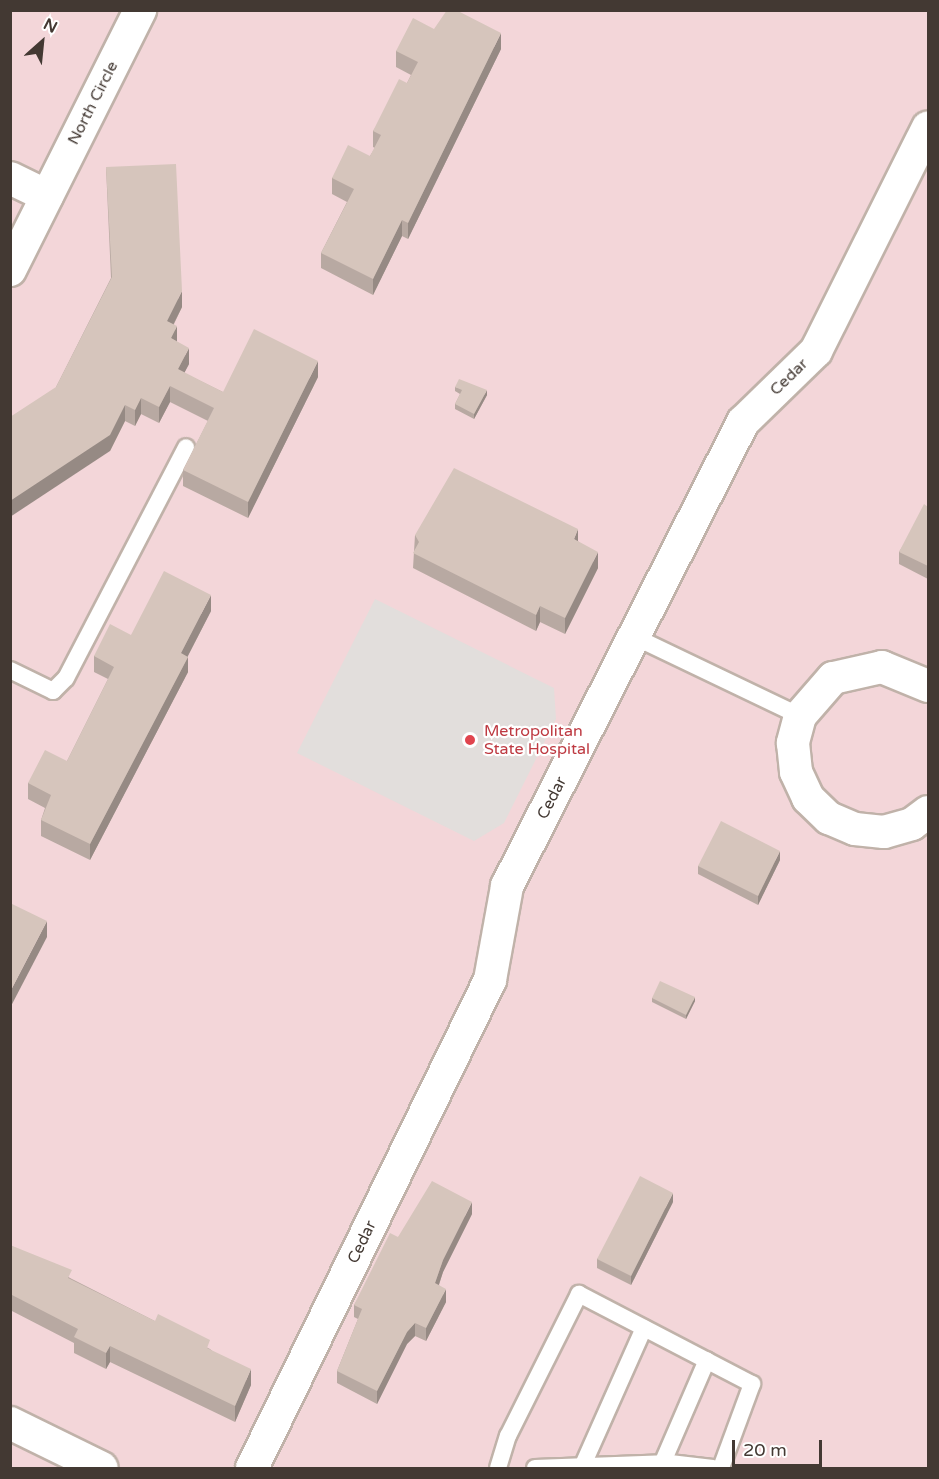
<!DOCTYPE html>
<style>
body{margin:0}
#map{position:relative;width:939px;height:1479px;overflow:hidden;background:#f1eae3;font-family:"Varela Round",sans-serif}
div>[style]{position:absolute}
.medical>*{inset:0;background:#f3d6d9}
.parking>*{inset:0;background:#e2dedc}
.roads{filter:drop-shadow(2px 0 #c0b2a9) drop-shadow(-2px 0 #c0b2a9) drop-shadow(0 2px #c0b2a9) drop-shadow(0 -2px #c0b2a9)}
.service>*{height:16px;margin:-8px;padding:0 8px;transform-origin:8px;border-radius:8px;background:#fff}
.minor>*{height:32px;margin:-16px;padding:0 16px;transform-origin:16px;border-radius:16px;background:#fff}
.wall>*{inset:0;background:#b8a9a2}
.shaded-wall>*{inset:0;background:#968a84}
.building>*{inset:0;background:#d6c5bc}
.dots>*{width:16px;height:16px;translate:-50% -50%;box-sizing:border-box;border:3px solid #fff;border-radius:50%}
span{translate:-50% -50%;white-space:nowrap;text-align:center;line-height:1.15;-webkit-text-stroke:4.5px #fff;paint-order:stroke}
.street-label{font-size:16px;color:#433933}
.health-label{font-size:16px;color:#be3a42}
.left{translate:0 -50%;text-align:left}
.frame{position:absolute;inset:0;border:12px solid #433933;pointer-events:none}
.north{position:absolute;left:12px;top:12px;width:60px;height:60px;-webkit-text-stroke:4px #fff;paint-order:stroke;rotate:27deg;font-size:16px;font-weight:700;line-height:24px;text-align:center;color:#433933}
.north::after{content:'';display:block;margin:auto;width:21px;height:27px;background:#433933;clip-path:polygon(50% 0,100% 100%,50% 72%,0 100%)}
.scale{position:absolute;left:732px;top:1440px;width:90px;height:27px;box-sizing:border-box;border:3px solid #433933;border-top:0;padding-left:8px;font-size:18px;line-height:21px;white-space:nowrap;color:#433933;-webkit-text-stroke:4px #fff;paint-order:stroke}
</style>
<div id="map">
<div class="medical">
<i style="clip-path:polygon(11px 11px,928px 11px,928px 1468px,11px 1468px)"></i>
</div>
<div class="parking">
<i style="clip-path:polygon(375px 599px,554px 688px,556px 719px,504px 823px,474px 841px,297px 753px)"></i>
</div>
<div class="roads">
<div class="service">
<i style="left:635px;top:637px;width:183px;rotate:25.6deg"></i>
<i style="left:10px;top:670px;width:48px;rotate:26deg"></i>
<i style="left:53px;top:691px;width:18px;rotate:-45deg"></i>
<i style="left:66px;top:678px;width:260px;rotate:-62.5deg"></i>
<i style="left:662px;top:1464px;width:113px;rotate:-66.6deg"></i>
<i style="left:582px;top:1467px;width:152px;rotate:-66deg"></i>
<i style="left:498px;top:1468px;width:34px;rotate:-73deg"></i>
<i style="left:508px;top:1436px;width:159px;rotate:-63.4deg"></i>
<i style="left:579px;top:1294px;width:195px;rotate:27.5deg"></i>
<i style="left:752px;top:1384px;width:90px;rotate:110.3deg"></i>
<i style="left:535px;top:1468px;width:135px;rotate:-2.1deg"></i>
<i style="left:670px;top:1463px;width:43px;rotate:6.6deg"></i>
</div>
<div class="minor">
<i style="left:10px;top:178px;width:41px;rotate:25.9deg"></i>
<i style="left:10px;top:270px;width:291px;rotate:-63.4deg"></i>
<i style="left:928px;top:686px;width:50px;rotate:-157.6deg"></i>
<i style="left:882px;top:667px;width:50px;rotate:167.3deg"></i>
<i style="left:833px;top:678px;width:50px;rotate:131deg"></i>
<i style="left:800px;top:716px;width:28px;rotate:105deg"></i>
<i style="left:793px;top:743px;width:29px;rotate:84deg"></i>
<i style="left:796px;top:772px;width:29px;rotate:65deg"></i>
<i style="left:808px;top:798px;width:29px;rotate:44deg"></i>
<i style="left:829px;top:818px;width:28px;rotate:23deg"></i>
<i style="left:855px;top:829px;width:29px;rotate:6deg"></i>
<i style="left:884px;top:832px;width:29px;rotate:-16deg"></i>
<i style="left:912px;top:824px;width:20px;rotate:-37deg"></i>
<i style="left:10px;top:1423px;width:102px;rotate:26.1deg"></i>
<i style="left:252px;top:1468px;width:543px;rotate:-64deg"></i>
<i style="left:490px;top:980px;width:96px;rotate:-79.7deg"></i>
<i style="left:507px;top:886px;width:521px;rotate:-63.04deg"></i>
<i style="left:743px;top:422px;width:102px;rotate:-44.2deg"></i>
<i style="left:816px;top:351px;width:250px;rotate:-63.4deg"></i>
</div>
</div>
<div class="wall">
<i style="clip-path:polygon(434px 29px,501px 49px,408px 239px,402px 236px,373px 295px,321px 268px,321px 253px,347px 202px,332px 194px,332px 178px,370px 156px,375px 148px,373px 147px,373px 131px,407px 83px,411px 75px,396px 67px,396px 51px)"></i>
<i style="clip-path:polygon(106px 167px,182px 307px,174px 324px,177px 342px,189px 364px,184px 373px,223px 392px,318px 377px,248px 518px,183px 486px,183px 470px,208px 421px,170px 402px,159px 423px,141px 414px,135px 426px,125px 421px,110px 451px,56px 387px,111px 278px)"></i>
<i style="clip-path:polygon(455px 387px,487px 395px,474px 419px,455px 409px,455px 404px,460px 394px,455px 391px)"></i>
<i style="clip-path:polygon(928px 507px,928px 579px,899px 564px,899px 552px)"></i>
<i style="clip-path:polygon(415px 535px,578px 541px,598px 568px,565px 634px,540px 622px,536px 631px,413px 568px)"></i>
<i style="clip-path:polygon(211px 611px,188px 656px,188px 672px,90px 860px,41px 836px,41px 820px,45px 808px,28px 799px,28px 783px,67px 761px,108px 679px,94px 672px,94px 656px,131px 635px)"></i>
<i style="clip-path:polygon(780px 860px,758px 905px,698px 874px,698px 866px)"></i>
<i style="clip-path:polygon(652px 998px,695px 1001px,686px 1019px,652px 1002px)"></i>
<i style="clip-path:polygon(673px 1202px,631px 1285px,597px 1268px,597px 1259px)"></i>
<i style="clip-path:polygon(472px 1214px,443px 1272px,439px 1285px,446px 1302px,426px 1341px,415px 1336px,407px 1344px,377px 1404px,337px 1383px,337px 1371px,358px 1319px,354px 1317px,354px 1305px,398px 1237px)"></i>
<i style="clip-path:polygon(10px 1245px,72px 1279px,210px 1349px,251px 1385px,235px 1422px,110px 1362px,106px 1369px,74px 1353px,74px 1343px,10px 1310px)"></i>
</div>
<div class="shaded-wall">
<i style="clip-path:polygon(501px 33px,501px 49px,408px 239px,408px 223px)"></i>
<i style="clip-path:polygon(402px 220px,402px 236px,373px 295px,373px 279px)"></i>
<i style="clip-path:polygon(182px 291px,182px 307px,167px 337px,167px 321px)"></i>
<i style="clip-path:polygon(177px 326px,177px 342px,171px 338px)"></i>
<i style="clip-path:polygon(189px 348px,189px 364px,178px 385px,178px 369px)"></i>
<i style="clip-path:polygon(318px 361px,318px 377px,248px 518px,248px 502px)"></i>
<i style="clip-path:polygon(170px 386px,170px 402px,159px 423px,159px 407px)"></i>
<i style="clip-path:polygon(487px 390px,487px 395px,474px 419px,474px 414px)"></i>
<i style="clip-path:polygon(141px 398px,141px 414px,135px 426px,135px 410px)"></i>
<i style="clip-path:polygon(125px 405px,125px 421px,110px 451px,10px 517px,10px 501px)"></i>
<i style="clip-path:polygon(578px 529px,578px 545px,574px 539px)"></i>
<i style="clip-path:polygon(598px 552px,598px 568px,565px 634px,565px 618px)"></i>
<i style="clip-path:polygon(211px 595px,211px 611px,181px 669px,181px 653px)"></i>
<i style="clip-path:polygon(540px 606px,540px 622px,536px 631px,536px 615px)"></i>
<i style="clip-path:polygon(188px 657px,188px 672px,90px 860px,90px 844px)"></i>
<i style="clip-path:polygon(780px 851px,780px 860px,758px 905px,758px 896px)"></i>
<i style="clip-path:polygon(47px 921px,47px 937px,10px 1008px,10px 992px)"></i>
<i style="clip-path:polygon(695px 997px,695px 1001px,686px 1019px,686px 1015px)"></i>
<i style="clip-path:polygon(673px 1193px,673px 1202px,631px 1285px,631px 1276px)"></i>
<i style="clip-path:polygon(472px 1202px,472px 1214px,443px 1272px,435px 1296px,435px 1283px,443px 1260px)"></i>
<i style="clip-path:polygon(446px 1289px,446px 1302px,426px 1341px,426px 1328px)"></i>
<i style="clip-path:polygon(415px 1323px,415px 1336px,407px 1344px,377px 1404px,377px 1391px,407px 1332px)"></i>
<i style="clip-path:polygon(110px 1346px,110px 1362px,106px 1369px,106px 1353px)"></i>
<i style="clip-path:polygon(251px 1369px,251px 1385px,235px 1422px,235px 1406px)"></i>
</div>
<div class="building">
<i style="clip-path:polygon(447px 10px,456px 10px,501px 33px,408px 223px,402px 220px,373px 279px,321px 253px,354px 189px,332px 178px,348px 145px,370px 156px,381px 135px,373px 131px,399px 79px,407px 83px,418px 62px,396px 51px,413px 18px,434px 29px)"></i>
<i style="clip-path:polygon(176px 164px,182px 291px,167px 321px,177px 326px,171px 338px,189px 348px,178px 369px,223px 392px,254px 329px,318px 361px,248px 502px,183px 470px,214px 408px,170px 386px,159px 407px,141px 398px,135px 410px,125px 405px,110px 435px,10px 501px,10px 417px,56px 387px,112px 277px,106px 167px)"></i>
<i style="clip-path:polygon(459px 379px,487px 390px,474px 414px,455px 404px,462px 390px,455px 387px)"></i>
<i style="clip-path:polygon(454px 468px,578px 529px,574px 539px,598px 552px,565px 618px,540px 606px,536px 615px,413px 553px,419px 542px,415px 535px)"></i>
<i style="clip-path:polygon(924px 504px,928px 507px,928px 566px,899px 552px)"></i>
<i style="clip-path:polygon(164px 571px,211px 595px,181px 653px,188px 657px,90px 844px,41px 820px,51px 795px,28px 783px,45px 750px,67px 761px,114px 667px,94px 656px,110px 624px,131px 635px)"></i>
<i style="clip-path:polygon(721px 821px,780px 851px,758px 896px,698px 866px)"></i>
<i style="clip-path:polygon(10px 903px,47px 921px,10px 992px)"></i>
<i style="clip-path:polygon(660px 981px,695px 997px,686px 1015px,652px 998px)"></i>
<i style="clip-path:polygon(640px 1176px,673px 1193px,631px 1276px,597px 1259px)"></i>
<i style="clip-path:polygon(432px 1181px,472px 1202px,443px 1260px,435px 1283px,446px 1289px,426px 1328px,415px 1323px,407px 1332px,377px 1391px,337px 1371px,362px 1309px,354px 1305px,390px 1233px,398px 1237px)"></i>
<i style="clip-path:polygon(10px 1245px,72px 1270px,68px 1278px,155px 1321px,158px 1314px,210px 1340px,207px 1348px,251px 1369px,235px 1406px,110px 1346px,106px 1353px,74px 1337px,78px 1329px,10px 1294px)"></i>
</div>
<div class="dots">
<i style="left:470px;top:740px;background:#e0444e"></i>
</div>
<div class="street-label">
<span style="left:93px;top:103px;rotate:-63deg">North Circle</span>
<span style="left:789px;top:377px;rotate:-44deg">Cedar</span>
<span style="left:552px;top:798px;rotate:-63deg">Cedar</span>
<span style="left:362px;top:1242px;rotate:-64deg">Cedar</span>
</div>
<div class="health-label">
<span class="left" style="left:484px;top:740px">Metropolitan<br>State Hospital</span>
</div>
<div class="frame"></div>
<div class="north">N</div>
<div class="scale">20 m</div>
</div>
